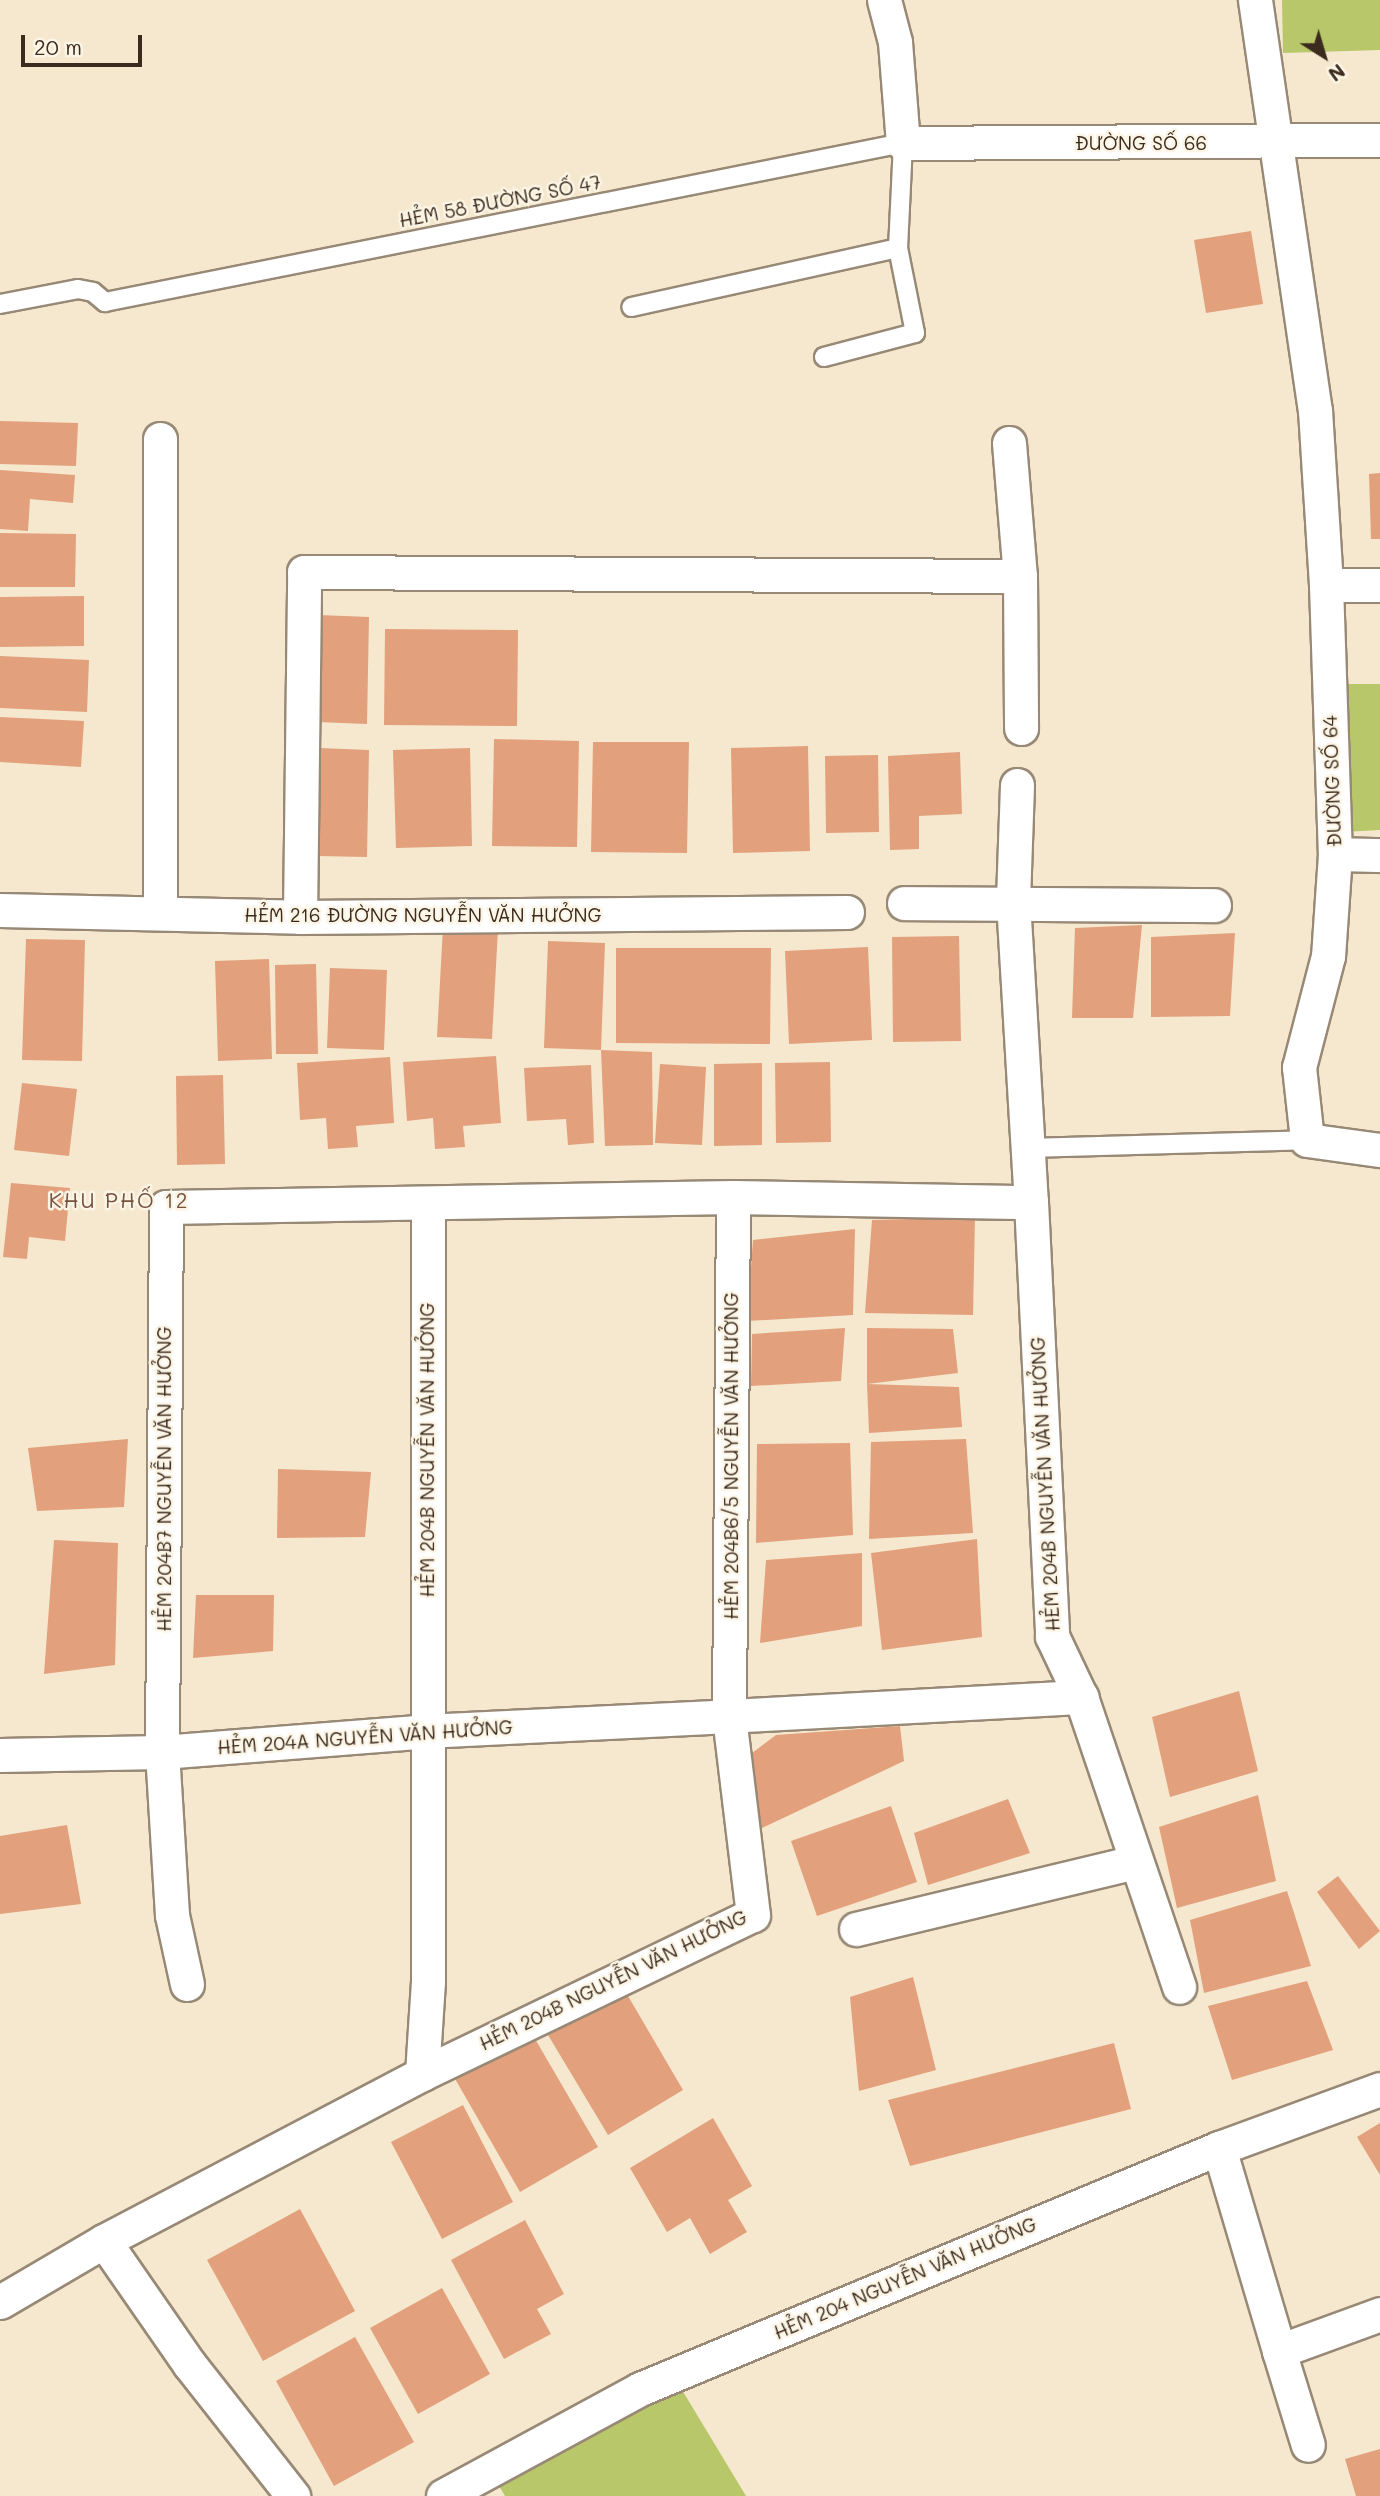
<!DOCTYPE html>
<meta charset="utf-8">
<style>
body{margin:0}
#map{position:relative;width:1380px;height:2496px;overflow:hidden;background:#f5e8ce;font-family:Mali,sans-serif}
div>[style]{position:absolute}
.green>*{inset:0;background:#b8c769}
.building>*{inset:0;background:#e3a07c}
.roads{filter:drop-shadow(2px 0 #988976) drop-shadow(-2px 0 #988976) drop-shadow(0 2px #988976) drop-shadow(0 -2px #988976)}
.service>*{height:18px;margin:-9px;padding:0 9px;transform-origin:9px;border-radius:9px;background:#fff}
.minor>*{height:33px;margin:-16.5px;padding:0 16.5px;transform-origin:16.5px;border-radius:16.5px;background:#fff}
span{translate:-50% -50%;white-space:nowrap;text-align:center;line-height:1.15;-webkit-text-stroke:5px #fcf5e5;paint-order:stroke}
.street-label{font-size:19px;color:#3b2a1e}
.neighbourhood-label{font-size:21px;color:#76533f;letter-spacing:2px}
.north{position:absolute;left:1289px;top:21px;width:70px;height:70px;-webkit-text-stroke:5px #fcf5e5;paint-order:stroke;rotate:143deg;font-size:19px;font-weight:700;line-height:28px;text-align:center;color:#3b2a1e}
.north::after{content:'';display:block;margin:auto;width:24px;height:32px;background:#3b2a1e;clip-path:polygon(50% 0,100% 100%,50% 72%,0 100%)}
.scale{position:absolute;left:21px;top:35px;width:121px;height:32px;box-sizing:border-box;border:4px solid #3b2a1e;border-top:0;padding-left:9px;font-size:21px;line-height:24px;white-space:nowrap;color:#3b2a1e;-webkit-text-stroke:5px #fcf5e5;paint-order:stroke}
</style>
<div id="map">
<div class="green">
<i style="clip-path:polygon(1282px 0,1380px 0,1380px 50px,1283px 53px)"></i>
<i style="clip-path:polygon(1338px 684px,1380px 684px,1380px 830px,1343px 832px)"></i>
<i style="clip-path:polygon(673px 2375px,746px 2496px,505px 2496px,496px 2481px)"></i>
</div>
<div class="building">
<i style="clip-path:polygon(1251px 231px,1263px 304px,1206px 313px,1194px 240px)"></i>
<i style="clip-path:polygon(0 421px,78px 423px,76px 466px,0 464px)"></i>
<i style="clip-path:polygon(0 470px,75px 475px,73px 503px,30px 499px,28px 531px,0 529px)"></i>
<i style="clip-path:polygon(1380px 473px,1380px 539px,1371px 539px,1369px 474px)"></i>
<i style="clip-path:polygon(0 533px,76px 534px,75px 587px,0 587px)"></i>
<i style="clip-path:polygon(84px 596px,84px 646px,0 647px,0 597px)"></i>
<i style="clip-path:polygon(319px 615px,369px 617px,367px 724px,317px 722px)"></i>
<i style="clip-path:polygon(385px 629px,518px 630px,517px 726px,384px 725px)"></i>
<i style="clip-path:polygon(0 656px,89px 660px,87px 712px,0 708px)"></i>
<i style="clip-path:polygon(0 717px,84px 721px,81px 767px,0 762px)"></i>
<i style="clip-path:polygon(494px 739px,579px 741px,577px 847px,492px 846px)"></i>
<i style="clip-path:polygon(593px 742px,689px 742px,687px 853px,591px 852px)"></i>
<i style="clip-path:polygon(808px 746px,810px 851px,733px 853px,731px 748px)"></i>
<i style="clip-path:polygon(319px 748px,369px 750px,367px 857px,317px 856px)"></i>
<i style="clip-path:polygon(470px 748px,472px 846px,396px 848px,393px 750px)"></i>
<i style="clip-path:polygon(960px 752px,962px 814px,919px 816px,919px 849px,890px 850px,888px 756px)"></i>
<i style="clip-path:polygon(878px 755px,879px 832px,826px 833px,825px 756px)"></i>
<i style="clip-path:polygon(1142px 925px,1133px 1018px,1072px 1018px,1075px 928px)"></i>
<i style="clip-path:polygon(443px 927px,498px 929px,492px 1039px,437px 1037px)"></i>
<i style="clip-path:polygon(1235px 933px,1230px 1016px,1151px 1017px,1151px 937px)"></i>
<i style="clip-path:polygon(959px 936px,961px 1041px,893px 1042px,892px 937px)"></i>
<i style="clip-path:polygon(26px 939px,85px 940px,82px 1061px,22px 1060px)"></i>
<i style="clip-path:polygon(548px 941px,605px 943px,601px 1050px,544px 1048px)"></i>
<i style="clip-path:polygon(868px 947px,872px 1040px,789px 1044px,785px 951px)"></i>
<i style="clip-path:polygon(616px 948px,771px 948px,770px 1044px,616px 1043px)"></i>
<i style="clip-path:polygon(269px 959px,272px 1059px,218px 1061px,215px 961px)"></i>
<i style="clip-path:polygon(316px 964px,318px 1054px,276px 1054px,275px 965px)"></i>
<i style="clip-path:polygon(330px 968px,387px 970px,384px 1050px,327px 1048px)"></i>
<i style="clip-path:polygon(601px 1050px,652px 1052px,653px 1145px,605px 1146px)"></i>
<i style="clip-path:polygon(496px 1056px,501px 1123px,463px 1126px,465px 1147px,435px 1149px,433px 1118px,407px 1121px,403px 1062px)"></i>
<i style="clip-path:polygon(390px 1057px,394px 1123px,356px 1126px,358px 1147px,328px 1149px,326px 1118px,300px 1120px,297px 1063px)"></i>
<i style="clip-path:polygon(830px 1062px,831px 1142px,776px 1143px,775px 1063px)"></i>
<i style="clip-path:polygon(762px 1063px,762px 1145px,714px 1146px,714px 1064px)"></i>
<i style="clip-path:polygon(660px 1064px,706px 1067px,702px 1145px,655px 1143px)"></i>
<i style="clip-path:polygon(591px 1065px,594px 1143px,568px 1145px,566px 1119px,527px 1121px,524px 1068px)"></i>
<i style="clip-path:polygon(223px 1075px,225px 1164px,177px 1165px,176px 1076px)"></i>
<i style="clip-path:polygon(22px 1083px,77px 1089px,69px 1156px,14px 1150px)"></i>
<i style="clip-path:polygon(11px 1183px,70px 1188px,65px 1241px,29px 1237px,27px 1259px,3px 1257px)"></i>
<i style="clip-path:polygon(975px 1217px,973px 1315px,865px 1313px,872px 1220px)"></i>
<i style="clip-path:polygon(855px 1229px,853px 1315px,747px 1321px,753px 1240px)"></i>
<i style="clip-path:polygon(845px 1328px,841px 1381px,751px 1386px,752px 1334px)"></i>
<i style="clip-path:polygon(867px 1328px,953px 1329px,958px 1373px,867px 1384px,959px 1387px,962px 1427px,869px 1433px,867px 1384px)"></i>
<i style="clip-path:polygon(128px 1439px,124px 1507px,37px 1511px,28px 1448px)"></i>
<i style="clip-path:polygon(966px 1439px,973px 1533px,869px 1539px,871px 1442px)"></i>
<i style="clip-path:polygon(850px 1443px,853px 1535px,756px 1543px,757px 1444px)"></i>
<i style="clip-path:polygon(278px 1469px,371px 1472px,365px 1537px,277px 1538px)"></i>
<i style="clip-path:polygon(977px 1539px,982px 1637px,882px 1650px,871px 1553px)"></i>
<i style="clip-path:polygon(54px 1540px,118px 1543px,115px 1665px,44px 1674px)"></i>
<i style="clip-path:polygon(862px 1553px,862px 1626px,760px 1643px,766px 1560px)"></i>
<i style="clip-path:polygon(196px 1595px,274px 1595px,273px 1651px,193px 1658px)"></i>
<i style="clip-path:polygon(1239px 1691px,1258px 1771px,1170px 1797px,1152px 1717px)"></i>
<i style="clip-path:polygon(900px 1726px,904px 1761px,743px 1837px,735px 1766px,776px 1735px)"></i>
<i style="clip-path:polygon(1258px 1795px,1276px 1881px,1177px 1908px,1159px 1827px)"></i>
<i style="clip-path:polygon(1008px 1799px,1030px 1853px,928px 1885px,914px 1833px)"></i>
<i style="clip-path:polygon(891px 1806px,917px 1882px,817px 1916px,791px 1841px)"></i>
<i style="clip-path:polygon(67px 1825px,81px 1904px,0 1914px,0 1836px)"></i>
<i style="clip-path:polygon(1338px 1876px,1380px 1931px,1359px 1949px,1317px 1892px)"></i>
<i style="clip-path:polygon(1287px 1891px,1311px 1966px,1204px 1993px,1190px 1920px)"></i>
<i style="clip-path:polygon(913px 1977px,936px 2070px,859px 2091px,850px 1997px)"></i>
<i style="clip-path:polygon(1307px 1981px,1333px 2050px,1232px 2080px,1208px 2006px)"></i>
<i style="clip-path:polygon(621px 1984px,683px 2090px,608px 2135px,545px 2030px)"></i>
<i style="clip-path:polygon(531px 2032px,598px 2147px,520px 2192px,454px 2077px)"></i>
<i style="clip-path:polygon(1114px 2043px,1131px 2109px,910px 2166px,888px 2100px)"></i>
<i style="clip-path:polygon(463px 2105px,513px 2202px,442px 2239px,391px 2142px)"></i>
<i style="clip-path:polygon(713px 2118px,752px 2186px,728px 2200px,747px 2232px,710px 2254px,690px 2218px,667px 2232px,630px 2168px)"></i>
<i style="clip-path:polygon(1380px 2123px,1380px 2175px,1357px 2137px)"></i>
<i style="clip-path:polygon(300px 2209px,355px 2311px,263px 2361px,207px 2260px)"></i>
<i style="clip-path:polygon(525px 2220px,564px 2294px,537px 2309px,551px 2334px,504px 2359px,451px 2260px)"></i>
<i style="clip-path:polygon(442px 2288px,490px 2374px,418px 2414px,370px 2328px)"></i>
<i style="clip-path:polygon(355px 2337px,414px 2442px,334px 2486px,276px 2381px)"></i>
<i style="clip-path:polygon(1380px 2449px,1380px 2496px,1356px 2496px,1345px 2459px)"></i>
</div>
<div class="roads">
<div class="service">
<i style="left:0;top:304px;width:79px;rotate:-10.9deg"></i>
<i style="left:78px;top:289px;width:15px;rotate:11deg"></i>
<i style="left:93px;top:292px;width:16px;rotate:40deg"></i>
<i style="left:105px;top:302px;width:814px;rotate:-11.27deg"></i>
<i style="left:903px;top:143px;width:105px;rotate:92.7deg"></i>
<i style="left:898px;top:248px;width:273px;rotate:167.5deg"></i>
<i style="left:824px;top:357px;width:94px;rotate:-14.8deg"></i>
<i style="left:915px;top:333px;width:87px;rotate:-101.3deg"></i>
<i style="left:1028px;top:1148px;width:279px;rotate:-1.6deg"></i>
</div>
<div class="minor">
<i style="left:884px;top:0;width:43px;rotate:75.3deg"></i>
<i style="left:895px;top:42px;width:101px;rotate:85.5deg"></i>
<i style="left:903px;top:143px;width:477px;rotate:-0.4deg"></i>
<i style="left:1255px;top:0;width:414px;rotate:81.7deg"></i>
<i style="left:1315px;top:410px;width:175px;rotate:86.4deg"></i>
<i style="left:1326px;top:585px;width:269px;rotate:88.1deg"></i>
<i style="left:1335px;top:854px;width:102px;rotate:93.9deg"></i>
<i style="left:1328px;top:956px;width:115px;rotate:104.6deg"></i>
<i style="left:1299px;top:1067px;width:73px;rotate:83.7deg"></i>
<i style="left:1307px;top:1140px;width:74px;rotate:7.8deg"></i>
<i style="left:160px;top:439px;width:474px;rotate:90deg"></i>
<i style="left:1009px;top:443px;width:133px;rotate:85.3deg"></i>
<i style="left:1020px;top:576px;width:152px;rotate:89.6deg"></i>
<i style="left:1326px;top:585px;width:54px"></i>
<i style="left:1017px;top:785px;width:116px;rotate:92deg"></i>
<i style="left:1013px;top:901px;width:302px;rotate:86.6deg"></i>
<i style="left:1335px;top:854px;width:45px;rotate:1.3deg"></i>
<i style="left:904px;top:903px;width:310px;rotate:0.4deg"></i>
<i style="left:0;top:910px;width:300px;rotate:1.3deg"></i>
<i style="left:300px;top:917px;width:547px;rotate:-0.52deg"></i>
<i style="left:300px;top:917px;width:345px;rotate:-89.3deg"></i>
<i style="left:304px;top:572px;width:716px;rotate:0.32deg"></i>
<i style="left:0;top:1755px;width:162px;rotate:-1.1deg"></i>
<i style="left:162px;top:1752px;width:265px;rotate:-4.5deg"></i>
<i style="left:426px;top:1731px;width:303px;rotate:-2.8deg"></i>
<i style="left:729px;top:1716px;width:519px;rotate:-89.56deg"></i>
<i style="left:856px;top:1929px;width:287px;rotate:-13.5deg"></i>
<i style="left:187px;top:1984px;width:71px;rotate:-102.3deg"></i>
<i style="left:172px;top:1915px;width:163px;rotate:-93.5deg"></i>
<i style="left:162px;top:1752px;width:545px;rotate:-89.58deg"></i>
<i style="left:166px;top:1207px;width:567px;rotate:-1.01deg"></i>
<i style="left:733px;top:1197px;width:298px;rotate:1deg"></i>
<i style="left:1031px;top:1202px;width:435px;rotate:87.2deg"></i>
<i style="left:1052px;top:1636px;width:68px;rotate:64.6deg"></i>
<i style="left:1081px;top:1697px;width:306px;rotate:71.3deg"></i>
<i style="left:422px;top:2074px;width:93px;rotate:-86.3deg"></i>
<i style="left:428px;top:1981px;width:778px;rotate:-90deg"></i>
<i style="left:1219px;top:2148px;width:212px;rotate:73.5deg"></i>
<i style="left:1279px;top:2351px;width:108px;rotate:-20.1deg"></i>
<i style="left:104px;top:2241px;width:151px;rotate:55.3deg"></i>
<i style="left:190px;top:2365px;width:167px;rotate:51.8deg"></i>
<i style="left:0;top:2302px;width:121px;rotate:-30.4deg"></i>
<i style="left:104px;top:2241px;width:359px;rotate:-27.7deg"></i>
<i style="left:422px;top:2074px;width:367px;rotate:-25.7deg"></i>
<i style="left:753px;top:1915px;width:200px;rotate:-96.9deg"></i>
<i style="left:729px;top:1716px;width:353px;rotate:-3.1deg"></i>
<i style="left:1279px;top:2351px;width:98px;rotate:72.9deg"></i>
<i style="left:443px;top:2496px;width:224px;rotate:-28.5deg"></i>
<i style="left:640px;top:2389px;width:627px;rotate:-22.6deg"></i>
<i style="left:1219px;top:2148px;width:171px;rotate:-20.1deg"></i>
</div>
</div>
<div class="street-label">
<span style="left:1141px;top:143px">ĐƯỜNG SỐ 66</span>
<span style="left:500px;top:201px;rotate:-11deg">HẺM 58 ĐƯỜNG SỐ 47</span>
<span style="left:1332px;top:781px;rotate:-92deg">ĐƯỜNG SỐ 64</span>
<span style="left:423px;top:915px">HẺM 216 ĐƯỜNG NGUYỄN VĂN HƯỞNG</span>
<span style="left:427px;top:1450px;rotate:-90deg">HẺM 204B NGUYỄN VĂN HƯỞNG</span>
<span style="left:731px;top:1456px;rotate:-90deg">HẺM 204B6/5 NGUYỄN VĂN HƯỞNG</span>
<span style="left:164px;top:1479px;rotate:-90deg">HẺM 204B7 NGUYỄN VĂN HƯỞNG</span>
<span style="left:1045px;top:1484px;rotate:-93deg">HẺM 204B NGUYỄN VĂN HƯỞNG</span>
<span style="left:365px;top:1737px;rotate:-4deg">HẺM 204A NGUYỄN VĂN HƯỞNG</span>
<span style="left:613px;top:1980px;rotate:-26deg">HẺM 204B NGUYỄN VĂN HƯỞNG</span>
<span style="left:905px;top:2278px;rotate:-23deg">HẺM 204 NGUYỄN VĂN HƯỞNG</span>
</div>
<div class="neighbourhood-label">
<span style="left:119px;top:1200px">KHU PHỐ 12</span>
</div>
<div class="north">N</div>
<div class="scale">20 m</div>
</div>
